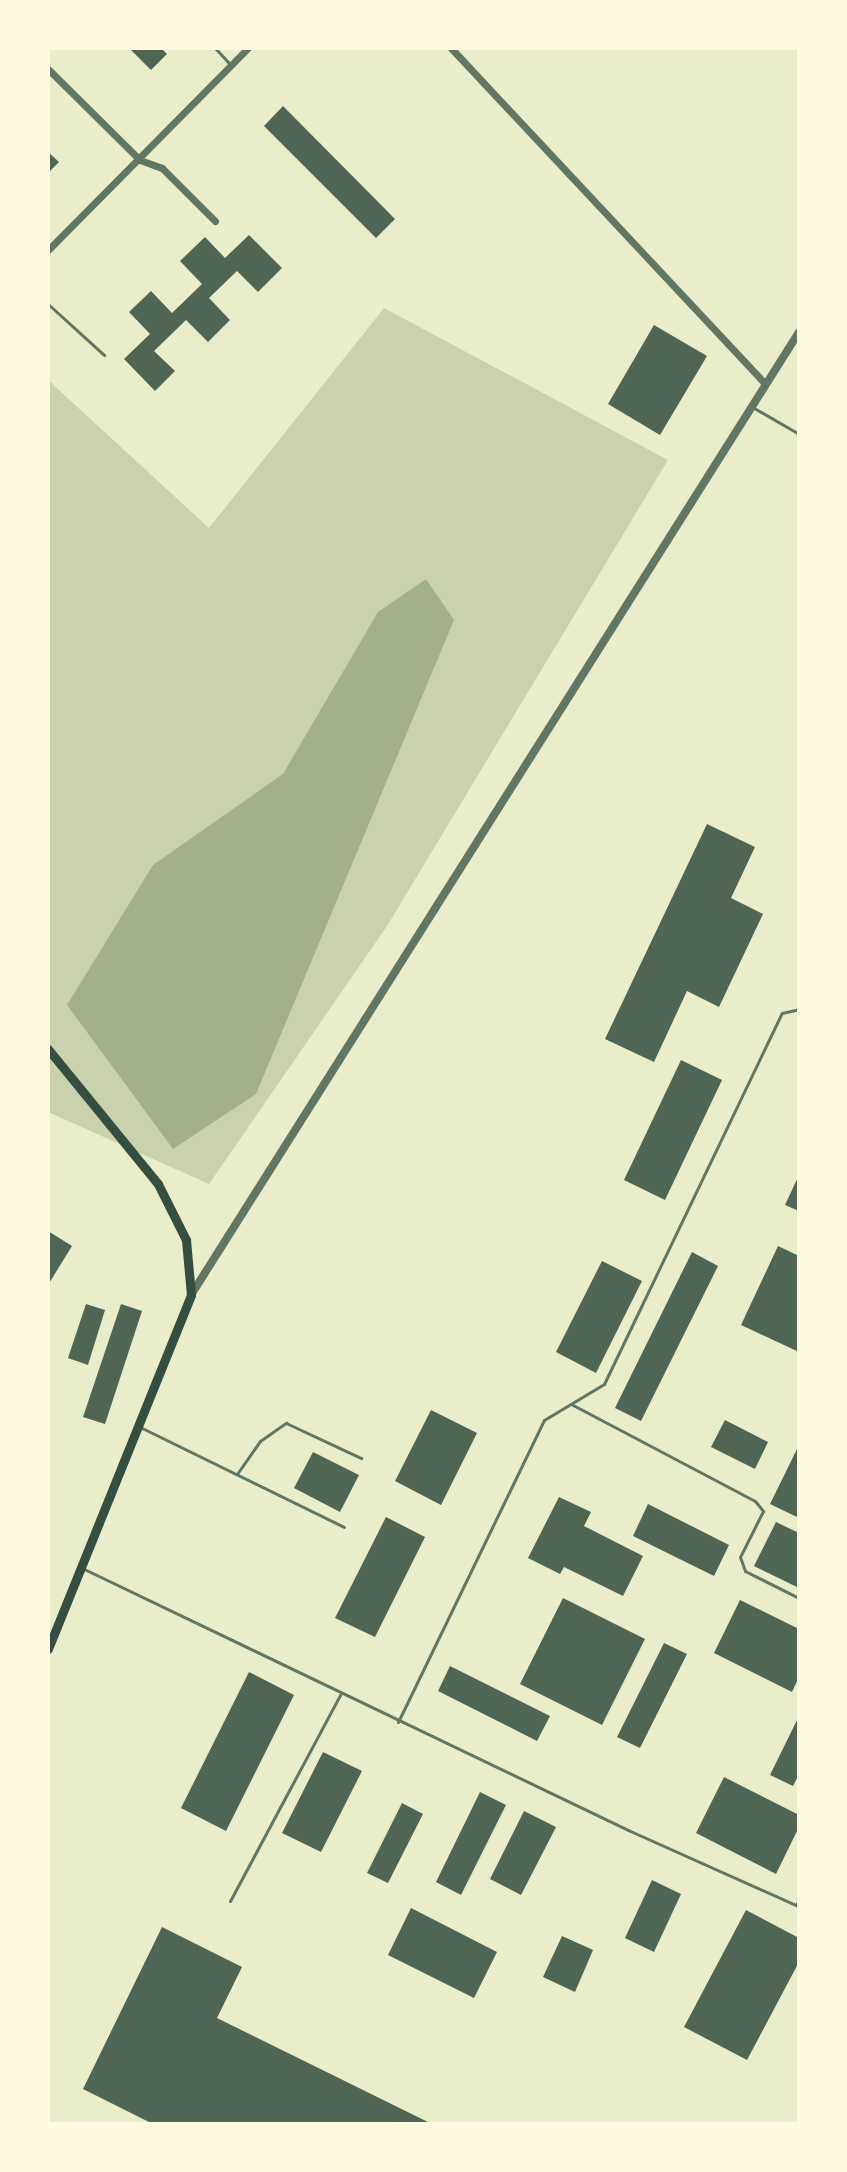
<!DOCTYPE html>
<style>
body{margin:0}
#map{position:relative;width:847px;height:2172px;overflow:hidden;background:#e9edc9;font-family:"DM Sans",sans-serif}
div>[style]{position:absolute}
.green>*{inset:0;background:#cad2ad}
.water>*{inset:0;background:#a3b18a}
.building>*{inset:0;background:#4f6655}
.service>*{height:3px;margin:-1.5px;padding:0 1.5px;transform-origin:1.5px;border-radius:1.5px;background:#617663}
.minor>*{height:7px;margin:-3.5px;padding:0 3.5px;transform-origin:3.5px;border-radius:3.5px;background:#617663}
.tertiary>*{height:8px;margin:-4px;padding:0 4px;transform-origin:4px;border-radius:4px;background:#617663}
.secondary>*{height:9px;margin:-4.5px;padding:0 4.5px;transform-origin:4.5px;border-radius:4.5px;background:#344e41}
span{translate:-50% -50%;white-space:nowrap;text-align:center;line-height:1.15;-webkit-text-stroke:7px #fefae0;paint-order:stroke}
.frame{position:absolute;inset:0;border:50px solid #fefae0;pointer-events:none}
</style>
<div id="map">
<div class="green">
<i style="clip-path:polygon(384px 308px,668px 460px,387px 926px,209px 1184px,48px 1112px,48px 380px,209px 528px)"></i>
</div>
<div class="water">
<i style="clip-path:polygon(426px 579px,454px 620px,256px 1094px,173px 1149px,67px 1005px,153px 865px,283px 774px,378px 612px)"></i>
</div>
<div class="building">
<i style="clip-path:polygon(129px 48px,161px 48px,167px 54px,151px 70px)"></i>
<i style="clip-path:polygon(283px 106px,395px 219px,376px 238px,264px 126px)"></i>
<i style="clip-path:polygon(48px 152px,59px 162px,48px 173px)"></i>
<i style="clip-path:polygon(249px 235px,282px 268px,258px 292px,237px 271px,209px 298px,230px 320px,208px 342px,186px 320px,154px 351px,175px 371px,155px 391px,124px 359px,150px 334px,129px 312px,151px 291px,172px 313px,202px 284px,180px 261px,205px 237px,225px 258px)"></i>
<i style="clip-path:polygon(654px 325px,707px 356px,660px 435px,608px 404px)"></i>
<i style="clip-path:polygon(707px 824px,755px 847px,731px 898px,763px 914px,719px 1007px,687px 991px,654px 1062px,605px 1039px)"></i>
<i style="clip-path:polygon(681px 1060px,722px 1080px,665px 1200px,624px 1180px)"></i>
<i style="clip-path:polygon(799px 1175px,799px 1211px,785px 1205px)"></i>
<i style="clip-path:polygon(48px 1231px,72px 1246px,48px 1285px)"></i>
<i style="clip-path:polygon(778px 1246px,799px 1256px,799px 1352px,741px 1325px)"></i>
<i style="clip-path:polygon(692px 1252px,718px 1266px,641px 1421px,615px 1408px)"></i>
<i style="clip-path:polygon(602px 1261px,642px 1281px,596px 1373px,556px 1352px)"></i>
<i style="clip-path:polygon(86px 1304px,105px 1310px,88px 1365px,68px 1358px)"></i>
<i style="clip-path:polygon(121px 1304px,142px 1311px,105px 1424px,83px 1417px)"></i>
<i style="clip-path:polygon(431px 1410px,477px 1433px,441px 1505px,395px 1481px)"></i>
<i style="clip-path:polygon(725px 1420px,768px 1442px,755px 1469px,711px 1447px)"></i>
<i style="clip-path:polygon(799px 1445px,799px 1518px,770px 1504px)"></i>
<i style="clip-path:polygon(313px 1452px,359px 1475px,340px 1512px,294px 1488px)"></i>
<i style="clip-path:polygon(559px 1497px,591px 1512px,584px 1526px,643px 1556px,623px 1596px,564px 1567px,560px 1574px,528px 1558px)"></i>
<i style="clip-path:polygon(648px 1504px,729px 1545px,714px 1576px,633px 1536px)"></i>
<i style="clip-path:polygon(386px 1517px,425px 1537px,375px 1637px,335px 1618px)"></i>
<i style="clip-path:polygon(776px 1522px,799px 1533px,799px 1588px,754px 1566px)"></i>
<i style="clip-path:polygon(563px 1598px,645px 1639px,602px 1725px,520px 1684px)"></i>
<i style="clip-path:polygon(740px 1600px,799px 1629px,799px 1677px,792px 1692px,714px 1653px)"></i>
<i style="clip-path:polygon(664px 1643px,687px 1654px,640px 1748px,617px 1737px)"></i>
<i style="clip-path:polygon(450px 1666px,550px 1716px,537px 1741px,438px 1691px)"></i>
<i style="clip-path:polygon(249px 1672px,294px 1695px,226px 1831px,181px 1808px)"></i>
<i style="clip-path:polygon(799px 1716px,799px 1774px,793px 1786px,770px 1775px)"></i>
<i style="clip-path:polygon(323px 1752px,362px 1771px,321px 1852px,282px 1833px)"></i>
<i style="clip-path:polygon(724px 1777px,799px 1815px,799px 1827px,776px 1874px,696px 1833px)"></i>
<i style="clip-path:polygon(480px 1792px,506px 1805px,461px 1895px,436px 1882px)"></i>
<i style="clip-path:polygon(402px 1803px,423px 1814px,388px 1883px,367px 1873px)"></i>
<i style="clip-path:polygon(524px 1811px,556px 1827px,521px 1895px,490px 1879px)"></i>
<i style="clip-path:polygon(652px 1880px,681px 1894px,654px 1952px,625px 1938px)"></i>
<i style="clip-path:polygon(411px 1908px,497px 1952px,474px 1998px,388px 1955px)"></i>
<i style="clip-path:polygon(746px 1910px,799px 1938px,799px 1962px,747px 2060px,684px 2027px)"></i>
<i style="clip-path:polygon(162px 1927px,242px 1967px,217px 2018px,432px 2124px,153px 2124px,83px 2089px)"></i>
<i style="clip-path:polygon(562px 1936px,593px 1950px,575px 1992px,543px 1977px)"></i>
</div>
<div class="service">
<i style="left:215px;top:48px;width:21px;rotate:47deg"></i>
<i style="left:48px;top:304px;width:76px;rotate:42.3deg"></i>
<i style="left:754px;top:408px;width:52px;rotate:30deg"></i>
<i style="left:571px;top:1404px;width:208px;rotate:27.8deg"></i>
<i style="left:755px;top:1501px;width:13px;rotate:51deg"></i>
<i style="left:763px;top:1511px;width:51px;rotate:116.6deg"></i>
<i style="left:740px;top:1557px;width:15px;rotate:70deg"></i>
<i style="left:745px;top:1571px;width:60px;rotate:26.6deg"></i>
<i style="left:140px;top:1427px;width:227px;rotate:26.1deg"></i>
<i style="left:237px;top:1474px;width:40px;rotate:-55.1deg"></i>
<i style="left:260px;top:1441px;width:32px;rotate:-35deg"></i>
<i style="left:286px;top:1423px;width:83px;rotate:25deg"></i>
<i style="left:82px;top:1568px;width:606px;rotate:25.63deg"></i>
<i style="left:628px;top:1830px;width:184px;rotate:24.1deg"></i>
<i style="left:796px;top:1905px;width:6px;rotate:-59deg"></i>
<i style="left:398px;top:1722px;width:335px;rotate:-64.2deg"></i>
<i style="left:544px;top:1420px;width:70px;rotate:-31deg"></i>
<i style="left:604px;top:1384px;width:411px;rotate:-64.4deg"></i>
<i style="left:782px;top:1013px;width:17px;rotate:-13deg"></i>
<i style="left:230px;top:1901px;width:234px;rotate:-61.9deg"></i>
</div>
<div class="minor">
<i style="left:451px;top:48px;width:459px;rotate:46.9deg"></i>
<i style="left:48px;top:69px;width:129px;rotate:44.7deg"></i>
<i style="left:140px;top:160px;width:23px;rotate:20deg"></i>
<i style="left:162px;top:168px;width:75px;rotate:45deg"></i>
<i style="left:48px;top:250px;width:284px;rotate:-45.3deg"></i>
</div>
<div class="tertiary">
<i style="left:191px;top:1295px;width:1139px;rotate:-57.73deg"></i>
</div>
<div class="secondary">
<i style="left:48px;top:1049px;width:174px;rotate:50.8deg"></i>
<i style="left:158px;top:1184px;width:63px;rotate:63.4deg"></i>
<i style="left:186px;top:1240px;width:55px;rotate:84.8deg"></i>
<i style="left:191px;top:1295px;width:382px;rotate:112deg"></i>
</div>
<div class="frame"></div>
</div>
